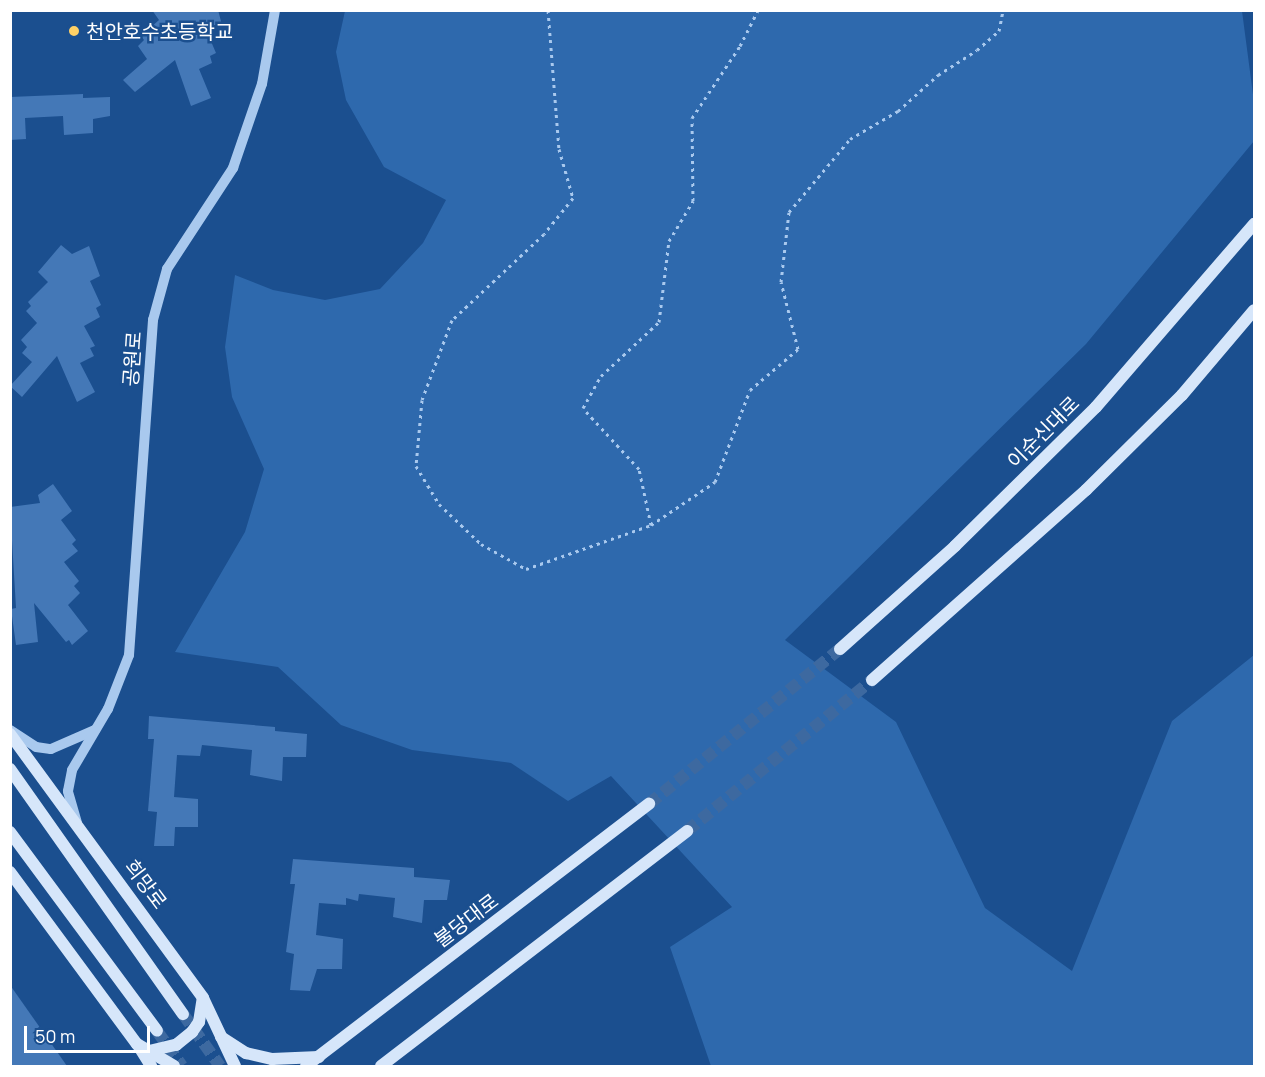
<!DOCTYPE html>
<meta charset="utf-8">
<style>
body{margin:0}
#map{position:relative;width:1265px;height:1077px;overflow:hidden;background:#1b4f8f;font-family:Manrope,"Noto Sans KR",sans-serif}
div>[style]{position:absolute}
.green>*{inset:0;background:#2e69ad}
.building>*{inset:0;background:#4478b7}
.secondary-tunnel>*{height:12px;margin-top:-6px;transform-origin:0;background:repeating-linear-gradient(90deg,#3d69a0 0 12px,transparent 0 18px)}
.path>*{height:3px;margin-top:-1.5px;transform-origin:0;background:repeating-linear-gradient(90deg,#a9c9ee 0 3px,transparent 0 7.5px)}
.tertiary>*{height:10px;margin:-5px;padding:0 5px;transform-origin:5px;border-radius:5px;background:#a9c9ee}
.secondary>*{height:12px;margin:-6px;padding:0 6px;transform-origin:6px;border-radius:6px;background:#d6e6fa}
.dots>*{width:16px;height:16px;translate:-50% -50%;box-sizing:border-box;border:3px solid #1b4f8f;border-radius:50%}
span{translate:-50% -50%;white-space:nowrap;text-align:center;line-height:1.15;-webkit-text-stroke:5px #1b4f8f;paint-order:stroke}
.poi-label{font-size:20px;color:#fff}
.left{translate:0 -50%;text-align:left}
.street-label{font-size:20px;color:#fff}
.frame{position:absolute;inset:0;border:12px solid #fff;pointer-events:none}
.scale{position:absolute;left:24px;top:1026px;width:126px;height:27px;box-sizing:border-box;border:3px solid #fff;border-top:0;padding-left:8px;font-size:18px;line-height:21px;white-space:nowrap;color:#fff;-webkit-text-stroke:4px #1b4f8f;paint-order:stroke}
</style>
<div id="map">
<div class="green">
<i style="clip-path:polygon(345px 11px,1242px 11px,1254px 102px,1254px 141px,1086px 344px,785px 640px,896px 722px,985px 908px,1072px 971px,1172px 721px,1254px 655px,1254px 1066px,711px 1066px,670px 947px,732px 907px,611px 776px,568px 801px,511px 763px,412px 750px,341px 725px,278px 667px,175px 652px,245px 532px,264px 469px,232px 397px,225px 347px,235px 275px,273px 290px,325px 300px,380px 289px,423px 243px,446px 200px,384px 167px,346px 100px,336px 52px)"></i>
</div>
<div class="building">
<i style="clip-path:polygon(152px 10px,218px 10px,222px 25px,207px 32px,216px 53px,210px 56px,212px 63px,199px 69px,211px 98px,191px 106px,175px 60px,135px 92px,123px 80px,147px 59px,138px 46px,144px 40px,141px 36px,159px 20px)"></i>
<i style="clip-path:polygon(83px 94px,83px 98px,110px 97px,110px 116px,93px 119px,93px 133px,64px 135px,63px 116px,25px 118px,26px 139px,10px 140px,10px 97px)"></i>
<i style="clip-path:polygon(61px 245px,72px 254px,89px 246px,100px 276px,90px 281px,101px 305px,96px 308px,100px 317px,84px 326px,95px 346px,90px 348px,94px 356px,80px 363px,95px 392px,77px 402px,57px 356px,22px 397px,10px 386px,32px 362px,22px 353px,27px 347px,21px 340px,37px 323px,26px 311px,31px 306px,28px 302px,48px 282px,38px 272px)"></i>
<i style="clip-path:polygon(53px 484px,72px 511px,61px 520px,76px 540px,72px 544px,78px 551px,64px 562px,79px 581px,74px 586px,80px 593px,68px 605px,88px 631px,72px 645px,69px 640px,66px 642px,34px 603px,38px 642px,16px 645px,11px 609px,16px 608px,10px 507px,40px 503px,38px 495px)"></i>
<i style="clip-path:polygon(149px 716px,275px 727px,275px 731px,307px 734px,306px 757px,283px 757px,282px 781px,250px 775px,252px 750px,202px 745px,200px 756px,177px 755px,174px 797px,198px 799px,198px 827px,175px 827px,174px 846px,154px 846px,157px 812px,148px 811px,154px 739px,148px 739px)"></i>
<i style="clip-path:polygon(293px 859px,414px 868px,414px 877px,450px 880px,447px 900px,424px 900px,422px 923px,393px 917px,395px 898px,359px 894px,358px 901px,346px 898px,346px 905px,319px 903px,316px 935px,343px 939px,342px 969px,317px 969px,310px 991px,290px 990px,294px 954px,286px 952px,295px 884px,290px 884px)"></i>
<i style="clip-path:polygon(10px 985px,67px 1066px,10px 1066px)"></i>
</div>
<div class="secondary-tunnel">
<i style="left:649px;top:804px;width:246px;rotate:-39.1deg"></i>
<i style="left:687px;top:831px;width:239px;rotate:-39.2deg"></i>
<i style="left:183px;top:1014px;width:64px;rotate:54.6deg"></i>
<i style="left:157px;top:1031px;width:43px;rotate:54.5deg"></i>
</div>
<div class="path">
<i style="left:548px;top:10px;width:139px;rotate:85.5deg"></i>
<i style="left:559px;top:149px;width:51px;rotate:74.1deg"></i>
<i style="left:573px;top:198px;width:46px;rotate:128.9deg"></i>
<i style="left:544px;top:234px;width:126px;rotate:136.9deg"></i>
<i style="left:452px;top:320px;width:85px;rotate:110.6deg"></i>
<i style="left:422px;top:400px;width:66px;rotate:95.2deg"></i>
<i style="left:416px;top:466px;width:44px;rotate:58.8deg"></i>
<i style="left:439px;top:504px;width:58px;rotate:43.6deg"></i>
<i style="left:481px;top:544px;width:51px;rotate:29.1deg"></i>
<i style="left:526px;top:569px;width:133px;rotate:-19.4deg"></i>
<i style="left:651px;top:525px;width:77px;rotate:-33.9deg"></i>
<i style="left:715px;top:482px;width:98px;rotate:-69.2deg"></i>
<i style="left:750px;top:390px;width:63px;rotate:-40.5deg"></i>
<i style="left:798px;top:349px;width:69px;rotate:-104.2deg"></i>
<i style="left:781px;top:282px;width:70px;rotate:-83.5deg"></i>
<i style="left:789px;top:212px;width:95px;rotate:-50.1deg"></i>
<i style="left:850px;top:139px;width:56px;rotate:-30.3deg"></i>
<i style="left:898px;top:111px;width:54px;rotate:-42deg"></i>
<i style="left:938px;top:75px;width:46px;rotate:-32.7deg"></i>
<i style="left:977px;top:50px;width:29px;rotate:-41deg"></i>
<i style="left:999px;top:31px;width:21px;rotate:-79deg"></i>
<i style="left:651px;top:525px;width:57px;rotate:-102.1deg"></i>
<i style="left:639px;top:469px;width:83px;rotate:-132.6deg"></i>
<i style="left:583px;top:408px;width:37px;rotate:-61deg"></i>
<i style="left:601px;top:376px;width:79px;rotate:-43deg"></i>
<i style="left:659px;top:322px;width:82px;rotate:-83deg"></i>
<i style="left:669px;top:241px;width:47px;rotate:-59deg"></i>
<i style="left:693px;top:201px;width:83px;rotate:-90.7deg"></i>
<i style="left:692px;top:118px;width:87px;rotate:-56.3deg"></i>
<i style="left:740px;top:46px;width:40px;rotate:-63.4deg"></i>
</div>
<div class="tertiary">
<i style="left:10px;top:730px;width:31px;rotate:33deg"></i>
<i style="left:36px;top:747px;width:15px;rotate:8deg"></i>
<i style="left:51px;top:749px;width:48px;rotate:-23.4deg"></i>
<i style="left:77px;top:823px;width:33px;rotate:-106deg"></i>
<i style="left:68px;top:791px;width:21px;rotate:-79deg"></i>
<i style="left:72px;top:770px;width:71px;rotate:-59.5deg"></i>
<i style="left:108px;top:709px;width:58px;rotate:-68.7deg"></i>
<i style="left:129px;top:655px;width:336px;rotate:-85.9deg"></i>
<i style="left:153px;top:320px;width:53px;rotate:-74.6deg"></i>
<i style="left:167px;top:269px;width:121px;rotate:-56.8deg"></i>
<i style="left:233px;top:168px;width:89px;rotate:-71deg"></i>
<i style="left:262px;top:84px;width:75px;rotate:-80deg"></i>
</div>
<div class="secondary">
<i style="left:840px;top:649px;width:154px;rotate:-41.8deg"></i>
<i style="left:955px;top:546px;width:198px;rotate:-44.6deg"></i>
<i style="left:1096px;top:407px;width:242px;rotate:-49.2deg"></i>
<i style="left:872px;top:680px;width:286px;rotate:-41.6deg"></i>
<i style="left:1086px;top:490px;width:135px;rotate:-44.7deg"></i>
<i style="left:1182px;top:395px;width:111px;rotate:-49.7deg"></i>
<i style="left:10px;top:734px;width:327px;rotate:53.8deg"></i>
<i style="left:203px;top:998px;width:75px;rotate:64.8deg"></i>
<i style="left:10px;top:769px;width:300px;rotate:54.8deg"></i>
<i style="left:10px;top:832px;width:247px;rotate:53.5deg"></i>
<i style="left:10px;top:872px;width:214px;rotate:53.6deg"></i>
<i style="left:137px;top:1044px;width:43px;rotate:30.7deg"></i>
<i style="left:221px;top:1037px;width:30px;rotate:33deg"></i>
<i style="left:246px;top:1053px;width:27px;rotate:13deg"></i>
<i style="left:272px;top:1059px;width:47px;rotate:-2.4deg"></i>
<i style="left:138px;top:1045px;width:25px;rotate:58deg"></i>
<i style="left:149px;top:1051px;width:28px;rotate:-13deg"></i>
<i style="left:176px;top:1045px;width:21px;rotate:-39deg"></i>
<i style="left:192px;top:1032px;width:12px;rotate:-55deg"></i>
<i style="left:199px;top:1022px;width:24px;rotate:-81deg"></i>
<i style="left:306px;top:1066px;width:432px;rotate:-37.4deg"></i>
<i style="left:381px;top:1066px;width:386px;rotate:-37.5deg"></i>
</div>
<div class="dots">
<i style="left:74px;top:31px;background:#ffd166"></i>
</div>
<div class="poi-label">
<span class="left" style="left:86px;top:31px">천안호수초등학교</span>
</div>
<div class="street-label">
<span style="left:132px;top:359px;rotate:-86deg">공원로</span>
<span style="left:1043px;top:432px;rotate:-45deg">이순신대로</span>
<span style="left:146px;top:884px;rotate:53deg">희망로</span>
<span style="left:466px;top:920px;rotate:-37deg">불당대로</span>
</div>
<div class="frame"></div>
<div class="scale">50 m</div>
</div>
